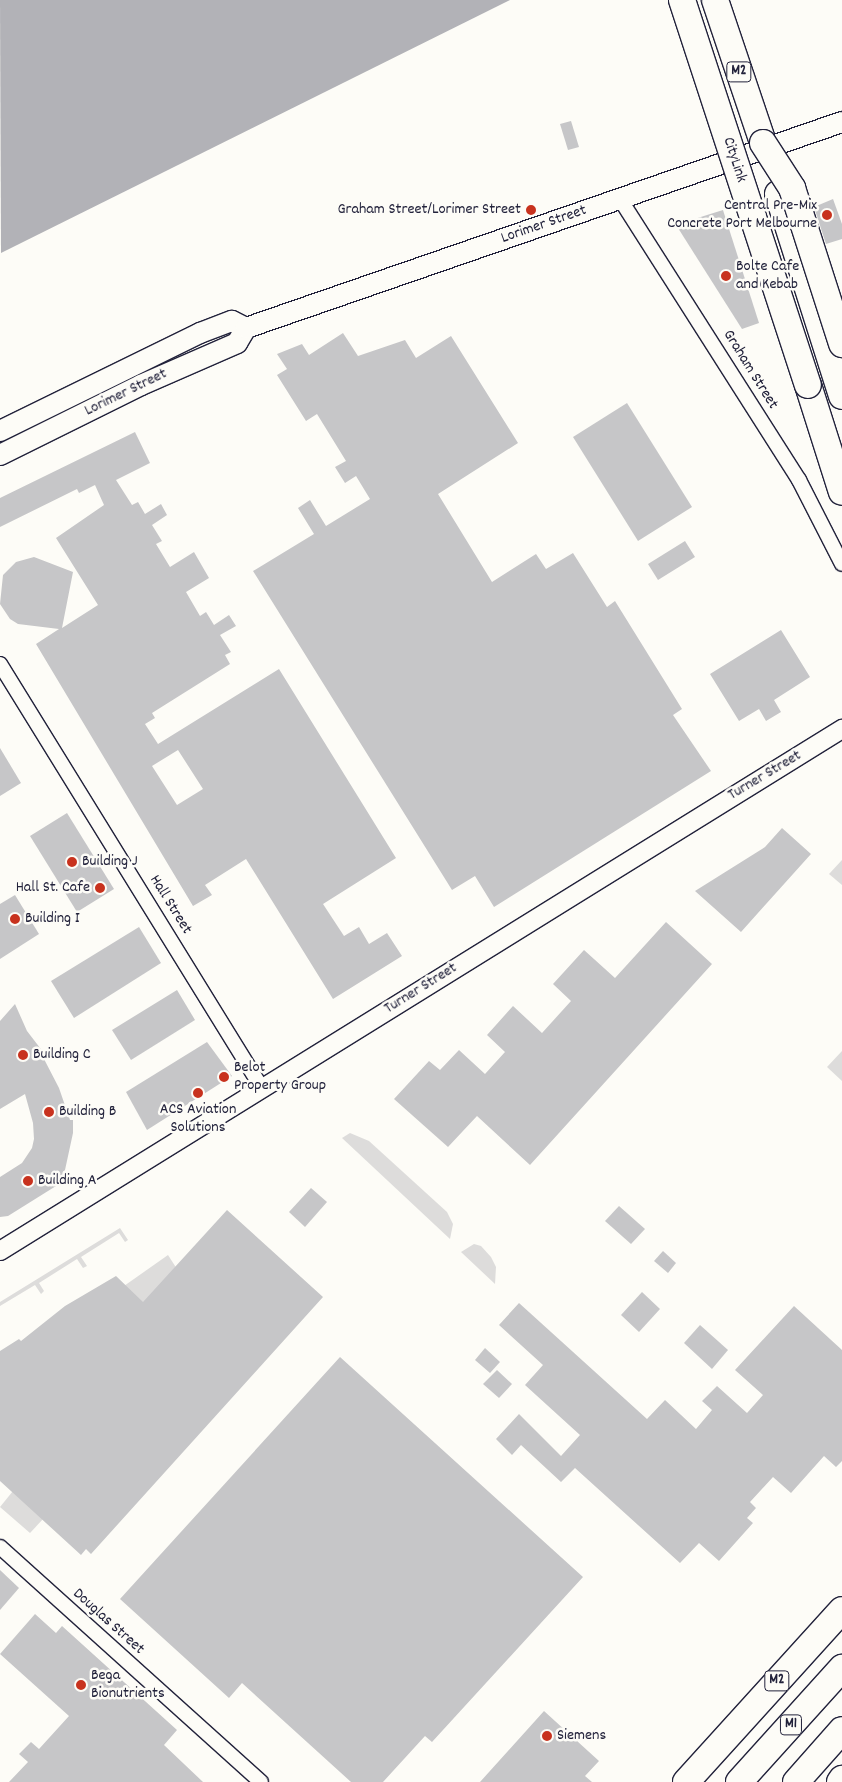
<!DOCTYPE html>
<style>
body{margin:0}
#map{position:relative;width:842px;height:1782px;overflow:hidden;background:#fdfcf7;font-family:Dekko,sans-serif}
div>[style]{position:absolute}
.green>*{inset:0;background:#dddcdb}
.water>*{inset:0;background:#b2b2b7}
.building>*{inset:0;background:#c6c6c8}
.roads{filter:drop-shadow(1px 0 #22223b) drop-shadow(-1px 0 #22223b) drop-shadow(0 1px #22223b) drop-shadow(0 -1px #22223b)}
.minor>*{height:14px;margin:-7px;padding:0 7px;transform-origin:7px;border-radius:7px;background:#fdfcf7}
.tertiary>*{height:18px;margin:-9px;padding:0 9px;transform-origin:9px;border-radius:9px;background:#fdfcf7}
.secondary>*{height:20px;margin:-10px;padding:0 10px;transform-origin:10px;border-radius:10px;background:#fdfcf7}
.motorway>*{height:26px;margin:-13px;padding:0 13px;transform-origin:13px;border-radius:13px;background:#fdfcf7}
.bridges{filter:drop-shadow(1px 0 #22223b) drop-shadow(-1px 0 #22223b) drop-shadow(0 1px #22223b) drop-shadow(0 -1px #22223b)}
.motorway-bridge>*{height:26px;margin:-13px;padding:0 13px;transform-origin:13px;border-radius:13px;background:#fdfcf7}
.dots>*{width:14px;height:14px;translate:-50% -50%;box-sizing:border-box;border:2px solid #fdfcf7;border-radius:50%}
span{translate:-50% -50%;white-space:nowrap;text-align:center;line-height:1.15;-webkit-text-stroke:5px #fdfcf7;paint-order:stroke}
.shield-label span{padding:1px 4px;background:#fdfcf7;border:1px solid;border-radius:4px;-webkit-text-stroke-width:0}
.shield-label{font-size:15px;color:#22223b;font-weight:700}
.street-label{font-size:16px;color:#22223b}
.poi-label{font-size:16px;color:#22223b}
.right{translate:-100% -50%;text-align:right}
.left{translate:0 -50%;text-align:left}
</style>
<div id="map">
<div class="green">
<i style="clip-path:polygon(842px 860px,842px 885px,829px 874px)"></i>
<i style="clip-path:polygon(842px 1051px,842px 1081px,827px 1067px)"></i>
<i style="clip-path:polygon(350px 1133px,369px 1141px,447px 1212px,453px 1224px,450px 1239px,342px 1138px)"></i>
<i style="clip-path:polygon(120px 1228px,128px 1240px,125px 1242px,119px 1233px,81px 1257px,87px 1266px,83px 1268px,77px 1259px,39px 1283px,44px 1291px,41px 1294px,35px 1285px,0 1306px,0 1302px)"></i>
<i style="clip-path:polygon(474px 1244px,481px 1246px,491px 1257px,496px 1267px,495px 1284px,461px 1252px)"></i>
<i style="clip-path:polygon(168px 1255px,177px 1269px,144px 1305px,124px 1286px)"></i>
<i style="clip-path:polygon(13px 1491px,44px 1518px,30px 1533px,0 1507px)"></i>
</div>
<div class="water">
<i style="clip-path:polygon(0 0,510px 0,1px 253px)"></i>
</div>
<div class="building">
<i style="clip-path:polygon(571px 121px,579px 147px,568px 150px,560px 124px)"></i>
<i style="clip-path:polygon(833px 199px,842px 224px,842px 239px,826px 244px,814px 207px)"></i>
<i style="clip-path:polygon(723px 210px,759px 323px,742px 329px,678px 228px,688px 221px)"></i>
<i style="clip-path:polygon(343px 333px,358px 356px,405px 340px,416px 358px,451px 336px,518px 443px,438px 494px,492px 582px,536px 554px,546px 569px,573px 553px,607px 607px,615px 601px,682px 709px,673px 715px,711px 771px,494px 907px,475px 876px,452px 890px,253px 571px,314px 534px,298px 508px,310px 500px,326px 526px,370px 499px,356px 476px,345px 483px,335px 467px,346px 461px,317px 414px,306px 421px,277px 375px,287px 369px,277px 354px,302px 344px,309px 355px)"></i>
<i style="clip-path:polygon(627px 403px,692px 507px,638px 541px,573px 437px)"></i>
<i style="clip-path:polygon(evenodd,135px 432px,150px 463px,116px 480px,132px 505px,138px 502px,145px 514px,161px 504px,167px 515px,152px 525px,162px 541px,156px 544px,170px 567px,194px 552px,209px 578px,186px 592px,200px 616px,206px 612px,214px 625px,229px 615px,236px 626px,220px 635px,231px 652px,225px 655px,230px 664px,152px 713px,155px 718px,145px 724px,158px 744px,279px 669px,396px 858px,323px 904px,344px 936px,359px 927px,369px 944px,387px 933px,402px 956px,333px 999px,246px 859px,205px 885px,212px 895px,193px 906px,36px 644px,59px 629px,18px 624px,10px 619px,0 604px,3px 575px,16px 562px,34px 557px,73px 572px,62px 628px,98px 605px,56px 538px,104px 505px,95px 485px,79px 493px,77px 489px,0 527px,0 498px,135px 432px,178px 750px,203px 789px,177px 805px,152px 766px,178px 750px)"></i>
<i style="clip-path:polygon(685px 541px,695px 557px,658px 580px,648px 564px)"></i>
<i style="clip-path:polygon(781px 630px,810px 677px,774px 700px,781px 712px,766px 721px,759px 709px,739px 721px,710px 674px)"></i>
<i style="clip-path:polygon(0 748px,21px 783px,0 796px)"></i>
<i style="clip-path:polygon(67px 813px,114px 889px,77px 912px,30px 836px)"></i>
<i style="clip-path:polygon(782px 828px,811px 854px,741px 932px,695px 891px,765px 847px)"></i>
<i style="clip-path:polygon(15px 895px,39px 934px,0 959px,0 904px)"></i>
<i style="clip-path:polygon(666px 922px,712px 964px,530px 1165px,477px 1116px,448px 1147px,394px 1099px,429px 1061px,440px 1070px,459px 1050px,485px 1074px,505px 1052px,487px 1035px,513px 1006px,542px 1033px,571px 1001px,553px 984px,584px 950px,615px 978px)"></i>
<i style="clip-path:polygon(139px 927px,161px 963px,74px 1018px,51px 981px)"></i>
<i style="clip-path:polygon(177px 990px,195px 1020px,131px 1060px,112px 1030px)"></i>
<i style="clip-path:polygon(15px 1004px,27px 1031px,47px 1057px,44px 1059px,59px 1088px,70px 1120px,73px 1120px,73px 1133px,65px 1170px,56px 1186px,8px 1216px,0 1217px,0 1177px,22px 1163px,32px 1148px,34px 1139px,33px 1123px,25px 1094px,0 1109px,0 1021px)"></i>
<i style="clip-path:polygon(207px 1042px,232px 1076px,147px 1130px,126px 1092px)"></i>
<i style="clip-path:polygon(311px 1188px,327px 1202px,305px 1227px,289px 1212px)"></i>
<i style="clip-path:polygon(619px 1206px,645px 1229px,631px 1244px,605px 1221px)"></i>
<i style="clip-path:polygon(227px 1210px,323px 1297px,91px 1554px,86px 1549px,81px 1555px,0 1481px,0 1351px,19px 1339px,21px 1341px,65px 1306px,116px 1276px,143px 1302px)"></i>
<i style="clip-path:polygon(663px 1251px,676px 1263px,668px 1273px,654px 1261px)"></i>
<i style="clip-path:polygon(642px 1292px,660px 1309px,639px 1332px,621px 1315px)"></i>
<i style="clip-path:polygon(519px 1303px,647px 1419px,665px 1400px,696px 1429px,712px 1410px,702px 1401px,717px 1386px,747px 1413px,763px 1395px,735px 1370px,794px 1306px,842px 1350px,842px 1461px,836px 1467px,824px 1456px,791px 1493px,773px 1477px,750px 1502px,756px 1508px,747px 1518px,753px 1523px,719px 1561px,699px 1543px,680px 1563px,575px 1468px,561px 1482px,521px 1445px,512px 1455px,496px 1439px,519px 1414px,561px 1456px,580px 1435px,525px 1385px,543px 1365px,499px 1325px)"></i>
<i style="clip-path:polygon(700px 1325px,728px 1350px,712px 1369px,684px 1343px)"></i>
<i style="clip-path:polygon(485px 1348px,500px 1362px,490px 1373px,475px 1360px)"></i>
<i style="clip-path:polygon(340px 1357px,583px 1577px,432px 1742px,425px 1736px,383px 1782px,351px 1782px,242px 1683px,229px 1698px,120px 1599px)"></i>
<i style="clip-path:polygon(497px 1370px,512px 1384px,499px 1398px,483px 1384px)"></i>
<i style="clip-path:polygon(0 1570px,19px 1588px,0 1610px)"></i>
<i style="clip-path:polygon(35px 1614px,56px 1633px,62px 1626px,177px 1730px,164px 1745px,203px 1782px,9px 1782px,28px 1762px,19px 1754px,31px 1742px,39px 1749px,69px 1716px,0 1654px)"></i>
<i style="clip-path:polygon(544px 1711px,599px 1761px,585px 1776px,592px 1782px,480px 1782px)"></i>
</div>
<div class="roads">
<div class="minor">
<i style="left:620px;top:199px;width:333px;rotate:57.5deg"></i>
<i style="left:799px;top:480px;width:94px;rotate:62.9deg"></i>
<i style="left:0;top:664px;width:498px;rotate:58.3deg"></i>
<i style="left:0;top:1547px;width:351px;rotate:42deg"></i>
</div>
<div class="tertiary">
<i style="left:0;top:1251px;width:991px;rotate:-31.8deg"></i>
</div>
<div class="secondary">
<i style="left:0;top:431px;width:223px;rotate:-26.1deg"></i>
<i style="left:200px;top:333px;width:34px;rotate:-21deg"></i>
<i style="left:232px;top:321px;width:16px;rotate:27deg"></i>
<i style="left:0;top:455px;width:157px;rotate:-26.4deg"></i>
<i style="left:141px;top:385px;width:105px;rotate:-23.6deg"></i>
<i style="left:237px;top:343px;width:17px;rotate:-59deg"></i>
<i style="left:246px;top:328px;width:631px;rotate:-19.07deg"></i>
</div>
<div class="motorway">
<i style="left:715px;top:0;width:151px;rotate:71.4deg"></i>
<i style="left:778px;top:194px;width:212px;rotate:72.4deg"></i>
<i style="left:808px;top:385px;width:112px;rotate:72.4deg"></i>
<i style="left:686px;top:1782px;width:232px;rotate:-47.8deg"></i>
<i style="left:739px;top:1782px;width:154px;rotate:-47.9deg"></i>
<i style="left:796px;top:1782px;width:69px;rotate:-48.5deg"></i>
<i style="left:840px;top:1782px;width:4px;rotate:-56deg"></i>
</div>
</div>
<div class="bridges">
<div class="motorway-bridge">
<i style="left:682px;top:0;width:405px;rotate:71.9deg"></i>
<i style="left:763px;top:143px;width:54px;rotate:57.2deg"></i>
<i style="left:792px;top:188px;width:164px;rotate:72.2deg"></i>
</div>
</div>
<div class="dots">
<i style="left:531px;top:210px;background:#c8321e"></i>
<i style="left:827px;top:215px;background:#c8321e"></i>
<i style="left:726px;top:276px;background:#c8321e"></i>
<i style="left:72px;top:862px;background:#c8321e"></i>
<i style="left:100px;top:888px;background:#c8321e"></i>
<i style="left:15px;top:919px;background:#c8321e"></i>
<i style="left:23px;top:1055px;background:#c8321e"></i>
<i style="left:224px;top:1077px;background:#c8321e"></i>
<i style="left:198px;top:1093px;background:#c8321e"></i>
<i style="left:49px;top:1112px;background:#c8321e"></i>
<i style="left:28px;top:1181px;background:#c8321e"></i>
<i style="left:81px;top:1685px;background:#c8321e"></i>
<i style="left:547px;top:1736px;background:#c8321e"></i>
</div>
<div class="shield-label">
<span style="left:739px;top:72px">M2</span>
<span style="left:777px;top:1681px">M2</span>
<span style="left:791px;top:1725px">M1</span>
</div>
<div class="street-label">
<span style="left:734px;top:160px;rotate:72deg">CityLink</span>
<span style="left:544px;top:225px;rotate:-19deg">Lorimer Street</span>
<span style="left:750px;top:370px;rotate:58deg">Graham Street</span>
<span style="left:126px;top:393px;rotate:-26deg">Lorimer Street</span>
<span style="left:765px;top:776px;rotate:-31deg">Turner Street</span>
<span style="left:170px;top:905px;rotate:58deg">Hall Street</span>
<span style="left:421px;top:989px;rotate:-32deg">Turner Street</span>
<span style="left:108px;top:1622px;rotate:42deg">Douglas Street</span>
</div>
<div class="poi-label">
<span class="right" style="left:817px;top:215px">Central Pre-Mix<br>Concrete Port Melbourne</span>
<span class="right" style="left:521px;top:210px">Graham Street/Lorimer Street</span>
<span class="left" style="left:736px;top:276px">Bolte Cafe<br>and Kebab</span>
<span class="left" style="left:82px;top:862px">Building J</span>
<span class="right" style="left:90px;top:888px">Hall St. Cafe</span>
<span class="left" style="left:25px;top:919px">Building I</span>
<span class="left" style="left:33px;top:1055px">Building C</span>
<span class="left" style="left:234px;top:1077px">Belot<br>Property Group</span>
<span style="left:198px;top:1119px">ACS Aviation<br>Solutions</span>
<span class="left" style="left:59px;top:1112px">Building B</span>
<span class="left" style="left:38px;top:1181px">Building A</span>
<span class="left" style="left:91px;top:1685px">Bega<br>Bionutrients</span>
<span class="left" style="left:557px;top:1736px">Siemens</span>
</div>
</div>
